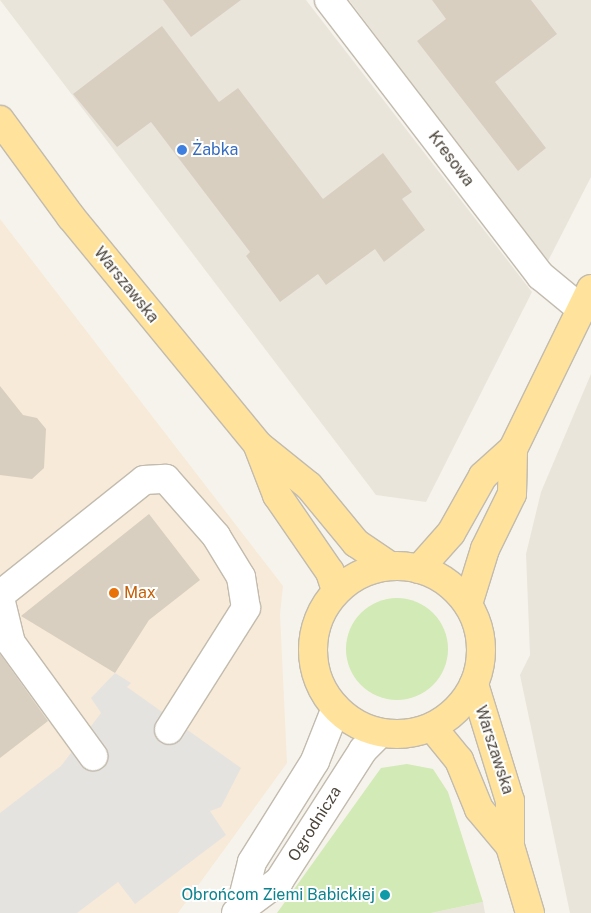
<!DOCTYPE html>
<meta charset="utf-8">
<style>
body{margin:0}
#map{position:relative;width:591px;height:913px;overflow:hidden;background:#f6f3ec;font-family:"Public Sans",sans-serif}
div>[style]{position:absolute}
.residential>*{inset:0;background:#eae5da}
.commercial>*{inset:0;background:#f7ead8}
.green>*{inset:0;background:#d2eab5}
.round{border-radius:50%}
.parking>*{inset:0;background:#e5e3e0}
.building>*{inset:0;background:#d8cfc1}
.roads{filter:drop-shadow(1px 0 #c2bbae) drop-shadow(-1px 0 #c2bbae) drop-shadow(0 1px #c2bbae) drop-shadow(0 -1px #c2bbae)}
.minor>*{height:28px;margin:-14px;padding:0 14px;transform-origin:14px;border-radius:14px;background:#fff}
.major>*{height:28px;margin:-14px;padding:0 14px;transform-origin:14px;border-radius:14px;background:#ffe39c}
.major>.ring{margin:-14px;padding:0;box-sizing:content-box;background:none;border:28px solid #ffe39c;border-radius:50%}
.dots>*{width:14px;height:14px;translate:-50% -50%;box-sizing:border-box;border:2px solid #fff;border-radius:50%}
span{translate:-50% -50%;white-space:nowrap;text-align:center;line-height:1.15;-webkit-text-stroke:4px #fff;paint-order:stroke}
.shop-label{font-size:16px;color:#366cbe}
.left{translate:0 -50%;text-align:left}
.street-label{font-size:16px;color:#4b4439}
.food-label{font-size:16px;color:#c56008}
.culture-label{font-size:16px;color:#0d838f}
.right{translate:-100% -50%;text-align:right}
</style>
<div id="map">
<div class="residential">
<i style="clip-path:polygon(0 0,306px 0,532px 292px,426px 502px,376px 495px)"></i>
<i style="clip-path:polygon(349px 0,591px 0,591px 177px,547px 263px)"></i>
<i style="clip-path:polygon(591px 374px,591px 913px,570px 913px,520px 675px,530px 655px,526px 554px,541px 492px)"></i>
<i style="clip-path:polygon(483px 902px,485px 913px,431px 913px)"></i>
</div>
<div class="commercial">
<i style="clip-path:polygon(0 219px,283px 586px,280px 614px,287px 763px,178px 913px,0 913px)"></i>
</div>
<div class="green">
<i class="round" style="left:346px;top:598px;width:102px;height:102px"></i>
<i style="clip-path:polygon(407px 764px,433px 769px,448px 792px,483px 902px,431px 913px,277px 913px,381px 768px)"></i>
</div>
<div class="parking">
<i style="clip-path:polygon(115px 673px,131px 683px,127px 687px,241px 768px,221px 807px,210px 811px,226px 835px,135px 904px,118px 882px,77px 913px,0 913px,0 813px,61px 766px,101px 713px,91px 698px)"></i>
</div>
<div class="building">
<i style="clip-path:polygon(163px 0,241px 0,191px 37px)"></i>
<i style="clip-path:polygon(432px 0,531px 0,557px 34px,495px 82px,546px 148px,518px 171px,417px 41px,446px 19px)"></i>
<i style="clip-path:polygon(162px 26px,219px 102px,238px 88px,323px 199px,383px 153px,412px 192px,402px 199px,425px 230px,384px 262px,375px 249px,326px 285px,318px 274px,280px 302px,246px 256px,250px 252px,151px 122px,117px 147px,73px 94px)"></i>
<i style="clip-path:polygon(0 386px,23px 415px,37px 418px,46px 429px,44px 468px,32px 479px,0 475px)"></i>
<i style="clip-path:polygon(149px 514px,200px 580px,149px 620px,115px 673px,21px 616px)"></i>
<i style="clip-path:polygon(0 654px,48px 721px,0 758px)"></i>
</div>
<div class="roads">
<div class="minor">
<i style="left:329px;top:0;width:348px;rotate:52.5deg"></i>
<i style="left:541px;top:276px;width:52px;rotate:39.5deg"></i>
<i style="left:0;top:595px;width:184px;rotate:-38.6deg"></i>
<i style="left:144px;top:480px;width:22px;rotate:-3deg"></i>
<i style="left:166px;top:479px;width:76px;rotate:48.7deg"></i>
<i style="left:216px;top:536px;width:48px;rotate:58.6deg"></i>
<i style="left:241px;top:577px;width:31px;rotate:81deg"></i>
<i style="left:246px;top:608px;width:144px;rotate:122.3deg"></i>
<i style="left:0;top:598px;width:46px;rotate:76.3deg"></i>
<i style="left:11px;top:643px;width:140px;rotate:54deg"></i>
<i style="left:241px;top:906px;width:45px;rotate:-76deg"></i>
<i style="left:252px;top:862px;width:119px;rotate:-58deg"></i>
<i style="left:315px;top:761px;width:57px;rotate:-68.4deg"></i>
<i style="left:236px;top:913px;width:54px;rotate:-36.7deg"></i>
<i style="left:279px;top:881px;width:156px;rotate:-57.3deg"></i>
<i style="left:363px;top:750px;width:24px;rotate:-45deg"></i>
</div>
<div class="major">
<i style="left:0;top:120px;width:120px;rotate:53.8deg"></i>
<i style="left:71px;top:217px;width:295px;rotate:50.6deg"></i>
<i style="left:258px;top:445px;width:65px;rotate:38.8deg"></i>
<i style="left:309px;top:486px;width:74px;rotate:50.5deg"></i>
<i style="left:356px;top:543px;width:41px;rotate:34.1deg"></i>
<i style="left:258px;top:446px;width:53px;rotate:68.8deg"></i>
<i style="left:277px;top:495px;width:93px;rotate:55.5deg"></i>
<i style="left:330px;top:572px;width:20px;rotate:72deg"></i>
<i class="ring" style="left:313px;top:566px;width:140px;height:140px"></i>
<i style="left:419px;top:569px;width:48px;rotate:-48.4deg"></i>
<i style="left:451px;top:533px;width:65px;rotate:-60.7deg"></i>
<i style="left:483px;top:476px;width:40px;rotate:-42deg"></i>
<i style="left:513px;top:449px;width:178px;rotate:-64deg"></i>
<i style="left:468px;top:604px;width:58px;rotate:-72.8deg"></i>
<i style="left:485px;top:549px;width:61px;rotate:-63.9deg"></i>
<i style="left:512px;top:494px;width:45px;rotate:-88.7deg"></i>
<i style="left:474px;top:684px;width:122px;rotate:72.9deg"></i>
<i style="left:510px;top:801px;width:45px;rotate:90deg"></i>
<i style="left:510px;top:846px;width:70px;rotate:73.4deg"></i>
<i style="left:432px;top:727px;width:43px;rotate:50.7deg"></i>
<i style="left:459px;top:760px;width:53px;rotate:67.8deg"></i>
<i style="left:479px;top:809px;width:48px;rotate:50deg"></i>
</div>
</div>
<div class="dots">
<i style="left:182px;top:150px;background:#3f7fe0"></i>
<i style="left:114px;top:593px;background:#e8710a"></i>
<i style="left:385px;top:895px;background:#0f9aa8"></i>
</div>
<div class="shop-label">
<span class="left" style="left:192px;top:150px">Żabka</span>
</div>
<div class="street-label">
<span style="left:451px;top:159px;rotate:53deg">Kresowa</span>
<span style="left:126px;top:285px;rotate:51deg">Warszawska</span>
<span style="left:494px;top:750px;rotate:72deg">Warszawska</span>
<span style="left:315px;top:824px;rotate:-58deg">Ogrodnicza</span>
</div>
<div class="food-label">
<span class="left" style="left:124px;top:593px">Max</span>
</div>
<div class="culture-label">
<span class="right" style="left:375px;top:895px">Obrońcom Ziemi Babickiej</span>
</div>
</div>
